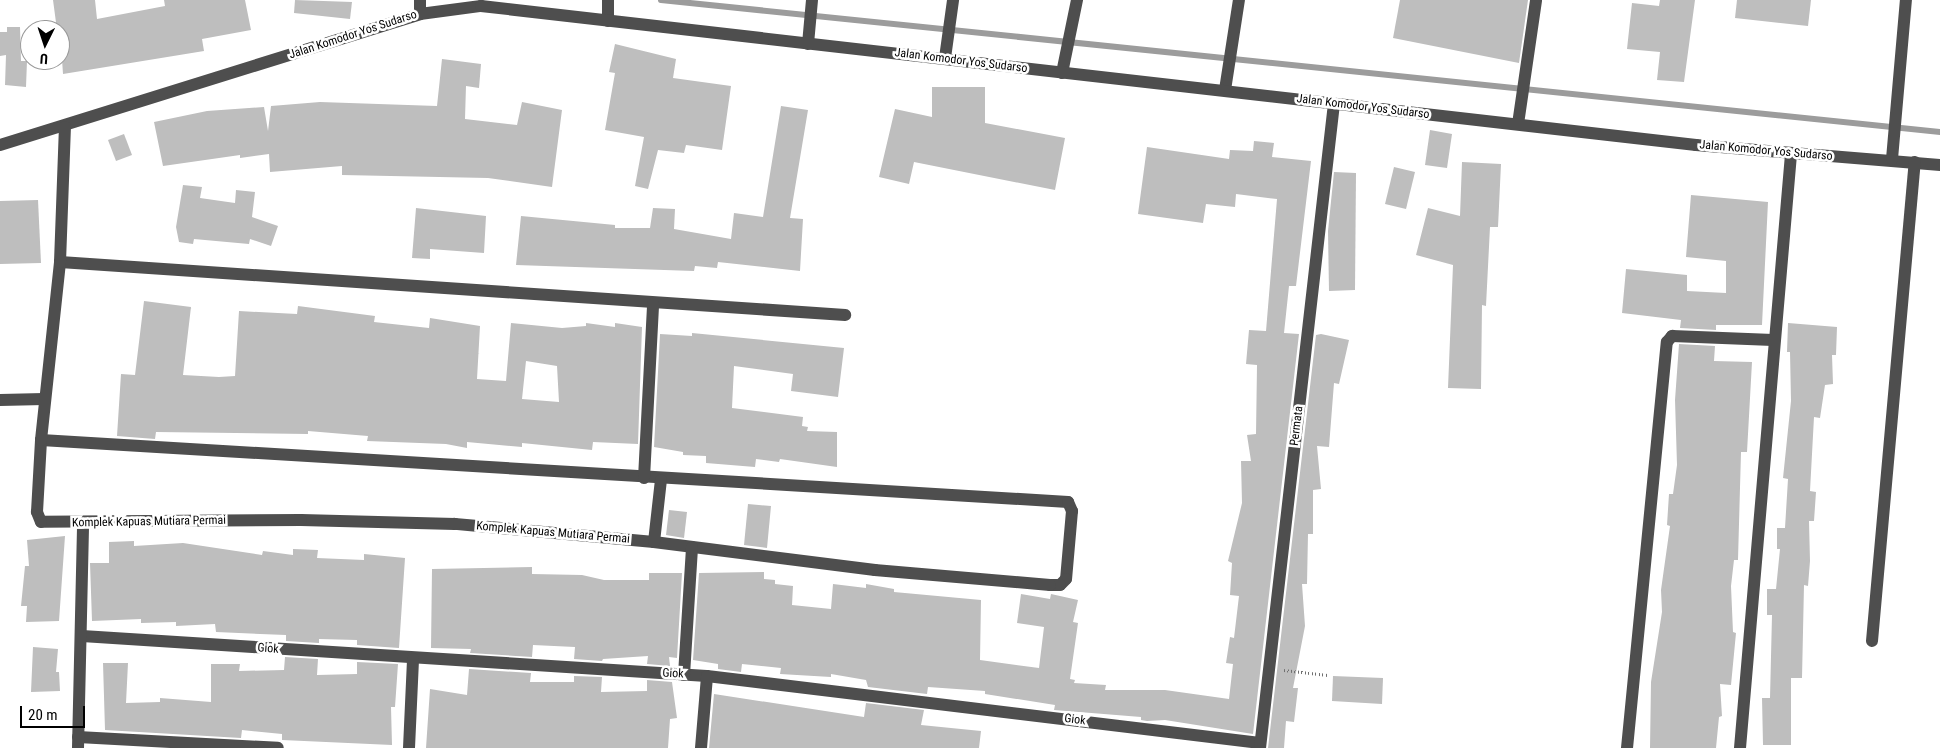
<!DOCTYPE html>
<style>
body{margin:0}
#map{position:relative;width:1940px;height:748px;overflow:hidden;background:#fff;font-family:"Roboto Condensed",sans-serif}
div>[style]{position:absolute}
.stream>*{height:6px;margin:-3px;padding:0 3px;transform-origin:3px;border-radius:3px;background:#9c9c9c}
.building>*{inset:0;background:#bebebe}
.path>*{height:3px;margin-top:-1.5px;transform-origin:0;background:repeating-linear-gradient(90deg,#707070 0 1px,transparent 0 3.5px)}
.minor>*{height:12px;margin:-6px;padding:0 6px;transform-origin:6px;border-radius:6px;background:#4e4e4e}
span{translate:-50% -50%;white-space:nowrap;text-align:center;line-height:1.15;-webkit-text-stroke:5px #fff;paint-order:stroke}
.street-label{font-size:12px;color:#000}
.north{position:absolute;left:20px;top:20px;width:50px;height:50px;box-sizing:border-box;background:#fff;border:1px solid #999;border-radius:50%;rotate:184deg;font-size:14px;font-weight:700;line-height:20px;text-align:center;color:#000}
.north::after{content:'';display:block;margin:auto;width:18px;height:22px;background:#000;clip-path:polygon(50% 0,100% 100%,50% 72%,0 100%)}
.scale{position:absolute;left:20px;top:706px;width:65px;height:22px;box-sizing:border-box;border:2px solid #000;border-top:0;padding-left:6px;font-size:15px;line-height:18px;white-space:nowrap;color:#000;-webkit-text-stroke:4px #fff;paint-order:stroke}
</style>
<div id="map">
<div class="stream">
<i style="left:661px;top:0;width:1286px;rotate:5.89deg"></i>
</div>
<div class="building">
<i style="clip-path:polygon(53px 0,95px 0,97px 19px,165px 6px,164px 0,245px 0,251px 30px,202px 39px,204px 51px,63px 74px,60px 30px,57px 30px)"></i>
<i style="clip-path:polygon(295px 0,352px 2px,350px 19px,294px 13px)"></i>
<i style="clip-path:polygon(1400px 0,1528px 0,1519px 63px,1393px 38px)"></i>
<i style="clip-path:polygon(1660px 0,1695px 0,1684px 82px,1657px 80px,1660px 52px,1627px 49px,1632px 3px,1659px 6px)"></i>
<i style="clip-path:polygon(1737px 0,1811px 0,1808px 26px,1735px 18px)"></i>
<i style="clip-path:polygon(7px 27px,20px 27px,21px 61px,27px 61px,26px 87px,5px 85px,6px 55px,0 56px,0 32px,7px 32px)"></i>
<i style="clip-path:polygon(615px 44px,676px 59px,673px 78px,731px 86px,722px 150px,686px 145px,684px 153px,658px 150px,648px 189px,635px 186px,644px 137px,605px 130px,615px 73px,609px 72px)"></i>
<i style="clip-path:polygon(442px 59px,481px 64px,479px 88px,466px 86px,465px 119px,517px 125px,522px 102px,562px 110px,552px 187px,488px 178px,342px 175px,342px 166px,270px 172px,269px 154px,240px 158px,240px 155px,163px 166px,154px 122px,207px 111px,264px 107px,268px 131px,271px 106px,320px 102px,437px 106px)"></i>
<i style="clip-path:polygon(932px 87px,985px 87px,985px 123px,1065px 138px,1055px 190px,914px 162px,909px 184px,879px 177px,895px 109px,932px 117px)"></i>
<i style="clip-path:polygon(781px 106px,808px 110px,790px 218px,803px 219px,800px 271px,718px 262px,717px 268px,695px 266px,694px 271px,516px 265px,521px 216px,615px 225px,615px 228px,650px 228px,653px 208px,675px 209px,674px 229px,731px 239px,734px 213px,763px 217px)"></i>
<i style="clip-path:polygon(1430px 130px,1452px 134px,1447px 168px,1425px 165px)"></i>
<i style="clip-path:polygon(124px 134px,132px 155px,116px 161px,108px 140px)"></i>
<i style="clip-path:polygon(1254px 141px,1274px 143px,1272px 157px,1311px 161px,1296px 286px,1289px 286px,1284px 333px,1299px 334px,1253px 734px,1165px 720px,1147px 721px,1141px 720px,1141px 717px,1054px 710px,1055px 705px,985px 694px,985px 691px,928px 687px,927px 694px,868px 687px,866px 680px,831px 674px,831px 677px,780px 674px,781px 668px,742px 664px,741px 672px,718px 669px,718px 664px,693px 660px,699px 573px,764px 572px,764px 579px,775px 580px,775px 584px,793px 586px,792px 605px,831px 609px,833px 584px,866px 588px,866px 584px,894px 589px,894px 592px,981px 600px,980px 660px,1039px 668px,1044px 627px,1017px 623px,1021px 594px,1050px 599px,1051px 594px,1078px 600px,1073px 622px,1078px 623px,1070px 679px,1075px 680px,1074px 683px,1106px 685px,1105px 690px,1165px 690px,1229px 699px,1233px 664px,1226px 663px,1230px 637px,1234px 638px,1239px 596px,1230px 595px,1232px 563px,1228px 561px,1242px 503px,1241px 461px,1251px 461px,1247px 435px,1256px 434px,1257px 365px,1246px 364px,1249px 330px,1266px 331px,1277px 199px,1236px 194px,1235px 207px,1206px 204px,1203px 223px,1138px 214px,1147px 147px,1229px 159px,1230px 150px,1253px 151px)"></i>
<i style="clip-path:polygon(1462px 162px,1501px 164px,1498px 227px,1490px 227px,1486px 306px,1482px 305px,1481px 389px,1448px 388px,1453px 265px,1416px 255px,1428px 208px,1460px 216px)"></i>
<i style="clip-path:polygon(1394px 167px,1415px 172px,1406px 209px,1385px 204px)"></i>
<i style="clip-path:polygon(1334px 172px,1356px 173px,1355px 290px,1329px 291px,1328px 231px)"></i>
<i style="clip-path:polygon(183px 185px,202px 187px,200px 198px,235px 203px,236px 190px,255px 192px,252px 217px,278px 226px,271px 246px,250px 239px,249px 244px,194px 239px,193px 244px,179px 242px,176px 227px)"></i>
<i style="clip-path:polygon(1691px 195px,1768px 202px,1762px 325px,1716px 325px,1716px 330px,1680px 328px,1681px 320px,1622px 313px,1626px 269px,1687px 275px,1687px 291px,1726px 293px,1726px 261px,1686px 257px)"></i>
<i style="clip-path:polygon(38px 200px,41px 263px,0 264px,0 201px)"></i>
<i style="clip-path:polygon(416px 208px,486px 216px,484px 253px,430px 249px,430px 259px,412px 258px)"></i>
<i style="clip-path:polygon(evenodd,144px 301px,191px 307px,183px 375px,219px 377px,235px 376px,239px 311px,297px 314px,298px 306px,375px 316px,374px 322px,429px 328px,430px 318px,480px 326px,477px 379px,506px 381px,511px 323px,562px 328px,586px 326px,586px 323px,615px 327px,615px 323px,642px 327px,638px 444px,593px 442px,592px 450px,522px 443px,522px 447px,467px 442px,467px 448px,446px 444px,367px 441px,368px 436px,308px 431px,308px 434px,156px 432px,155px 439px,117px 436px,121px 374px,135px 375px,144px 301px,526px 361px,557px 366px,559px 402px,522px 399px,526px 361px)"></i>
<i style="clip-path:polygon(1788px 323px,1837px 327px,1836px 355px,1832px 355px,1833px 384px,1825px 385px,1820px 418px,1814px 417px,1810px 491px,1816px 492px,1814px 521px,1809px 521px,1810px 561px,1808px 586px,1804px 585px,1802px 678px,1791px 678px,1791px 745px,1763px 745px,1762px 698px,1770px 698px,1772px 615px,1767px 615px,1767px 589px,1776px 589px,1780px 549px,1777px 549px,1777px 528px,1785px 528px,1788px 479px,1783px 478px,1791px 401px,1790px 352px,1787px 352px)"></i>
<i style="clip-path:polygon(692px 333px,844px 348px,838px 397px,791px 391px,793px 374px,734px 366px,732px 408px,803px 417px,802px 426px,808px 427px,807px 431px,837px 432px,837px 467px,780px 459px,779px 462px,756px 459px,755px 467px,706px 463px,706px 456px,683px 455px,683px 452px,654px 447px,660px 334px,692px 336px)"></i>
<i style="clip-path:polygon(1321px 334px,1349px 340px,1339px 384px,1334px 383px,1329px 447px,1317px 446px,1321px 489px,1313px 490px,1313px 534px,1308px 534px,1307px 584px,1302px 584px,1305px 626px,1293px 688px,1298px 688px,1294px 722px,1286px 721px,1284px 748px,1268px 748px,1316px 335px)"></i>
<i style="clip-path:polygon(1679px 344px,1715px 346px,1714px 361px,1752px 362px,1747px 452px,1741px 452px,1738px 560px,1734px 560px,1731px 586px,1733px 632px,1736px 633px,1731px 685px,1720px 684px,1722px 716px,1719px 717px,1716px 748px,1650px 748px,1651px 682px,1662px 612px,1661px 590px,1670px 526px,1667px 525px,1669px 494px,1673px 494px,1677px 465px,1675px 400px)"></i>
<i style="clip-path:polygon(748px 504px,771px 506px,767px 548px,744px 545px)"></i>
<i style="clip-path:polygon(669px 510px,687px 512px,684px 538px,666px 535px)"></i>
<i style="clip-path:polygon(65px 536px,59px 621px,26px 622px,27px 606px,21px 606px,25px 566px,29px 566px,27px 540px)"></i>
<i style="clip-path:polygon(134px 541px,134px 546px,183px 543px,262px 555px,263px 551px,293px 555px,293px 549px,318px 550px,317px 558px,364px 560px,364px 554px,405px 558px,399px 648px,357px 645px,357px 640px,319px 639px,319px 643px,286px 641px,286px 635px,216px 632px,215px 624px,176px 626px,176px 622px,141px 623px,141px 619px,92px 621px,90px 563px,109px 563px,109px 542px)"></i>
<i style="clip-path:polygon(532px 567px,532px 574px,582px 575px,604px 580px,649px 580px,649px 573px,682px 573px,677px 658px,669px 657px,670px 666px,647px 664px,648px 656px,603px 659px,602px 661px,574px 659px,575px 647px,533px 645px,532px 657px,470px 653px,471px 649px,431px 648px,432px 569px)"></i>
<i style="clip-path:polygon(33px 647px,58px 649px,56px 672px,59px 672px,60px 691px,31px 692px)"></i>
<i style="clip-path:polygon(285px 657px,318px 659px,317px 675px,357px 674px,357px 662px,398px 664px,395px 707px,391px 707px,392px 745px,282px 740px,282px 734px,242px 730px,241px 738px,105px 730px,103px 663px,128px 663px,126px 703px,160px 702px,160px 698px,211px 702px,211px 664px,240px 664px,239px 671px,284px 670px)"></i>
<i style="clip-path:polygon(469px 669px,531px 673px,530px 682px,574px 682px,574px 676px,602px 677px,601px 692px,647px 691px,647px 680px,672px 682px,677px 718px,670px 719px,668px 748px,426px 748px,430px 689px,467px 695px)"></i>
<i style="clip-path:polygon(1333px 676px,1383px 678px,1382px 704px,1332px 701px)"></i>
<i style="clip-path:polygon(714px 694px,864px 717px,866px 703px,924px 710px,921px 725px,981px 731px,979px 748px,709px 748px)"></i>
</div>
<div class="path">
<i style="left:1284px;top:670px;width:44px;rotate:6.5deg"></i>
</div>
<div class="minor">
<i style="left:420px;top:14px;width:14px;rotate:-90deg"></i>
<i style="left:608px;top:21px;width:21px;rotate:-90deg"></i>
<i style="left:808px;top:44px;width:44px;rotate:-84.8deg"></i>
<i style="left:945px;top:58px;width:59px;rotate:-82.1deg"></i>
<i style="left:1062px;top:73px;width:75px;rotate:-78.4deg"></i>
<i style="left:1225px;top:90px;width:91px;rotate:-81.2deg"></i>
<i style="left:1518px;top:124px;width:125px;rotate:-81.7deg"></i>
<i style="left:0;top:145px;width:440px;rotate:-17.3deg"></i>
<i style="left:420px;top:14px;width:62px;rotate:-7.5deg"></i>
<i style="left:481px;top:6px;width:1223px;rotate:6.53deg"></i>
<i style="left:1696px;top:145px;width:245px;rotate:4.7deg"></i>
<i style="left:1892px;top:159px;width:160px;rotate:-85deg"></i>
<i style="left:60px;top:262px;width:787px;rotate:3.86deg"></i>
<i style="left:0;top:400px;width:44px;rotate:-1.3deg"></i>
<i style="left:41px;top:440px;width:1029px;rotate:3.45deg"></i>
<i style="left:1068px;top:502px;width:10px;rotate:66deg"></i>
<i style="left:1072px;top:511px;width:68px;rotate:95deg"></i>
<i style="left:1066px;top:579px;width:8px;rotate:135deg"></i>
<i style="left:1060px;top:585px;width:10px;rotate:180deg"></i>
<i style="left:1050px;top:585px;width:176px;rotate:-175.1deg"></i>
<i style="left:875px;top:570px;width:223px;rotate:-172.8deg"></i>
<i style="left:654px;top:542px;width:200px;rotate:-174.8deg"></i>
<i style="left:455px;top:524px;width:154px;rotate:-178.5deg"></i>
<i style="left:301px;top:520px;width:260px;rotate:179.6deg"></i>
<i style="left:41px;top:522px;width:11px;rotate:-112deg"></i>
<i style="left:37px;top:512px;width:72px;rotate:-86.8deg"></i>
<i style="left:41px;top:440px;width:179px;rotate:-83.9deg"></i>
<i style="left:60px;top:262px;width:135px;rotate:-87.9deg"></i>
<i style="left:644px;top:478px;width:174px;rotate:-87deg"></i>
<i style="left:654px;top:542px;width:62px;rotate:-83.6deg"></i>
<i style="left:82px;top:636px;width:626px;rotate:3.66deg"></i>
<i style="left:707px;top:676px;width:557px;rotate:6.91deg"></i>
<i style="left:1872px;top:641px;width:481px;rotate:-84.9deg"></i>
<i style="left:684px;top:675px;width:128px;rotate:-86.4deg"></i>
<i style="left:78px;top:737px;width:200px;rotate:3.1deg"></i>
<i style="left:78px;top:748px;width:224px;rotate:-88.7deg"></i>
<i style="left:409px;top:748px;width:89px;rotate:-87.4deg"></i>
<i style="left:701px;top:748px;width:72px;rotate:-85.2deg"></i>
<i style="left:1260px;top:748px;width:648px;rotate:-83.45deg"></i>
<i style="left:1627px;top:748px;width:408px;rotate:-84.4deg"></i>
<i style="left:1667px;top:342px;width:8px;rotate:-50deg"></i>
<i style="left:1672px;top:336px;width:101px;rotate:2.3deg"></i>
<i style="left:1740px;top:748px;width:596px;rotate:-85.09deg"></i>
</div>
<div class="street-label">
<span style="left:353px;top:35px;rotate:-18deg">Jalan Komodor Yos Sudarso</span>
<span style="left:961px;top:61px;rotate:7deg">Jalan Komodor Yos Sudarso</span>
<span style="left:1363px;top:107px;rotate:7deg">Jalan Komodor Yos Sudarso</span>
<span style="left:1766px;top:151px;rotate:5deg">Jalan Komodor Yos Sudarso</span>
<span style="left:1297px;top:426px;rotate:-83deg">Permata</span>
<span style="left:149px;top:522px;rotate:-1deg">Komplek Kapuas Mutiara Permai</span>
<span style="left:553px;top:533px;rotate:5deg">Komplek Kapuas Mutiara Permai</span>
<span style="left:268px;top:649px;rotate:4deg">Giok</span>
<span style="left:673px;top:674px;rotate:3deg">Giok</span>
<span style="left:1075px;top:720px;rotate:7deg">Giok</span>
</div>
<div class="north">U</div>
<div class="scale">20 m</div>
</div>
